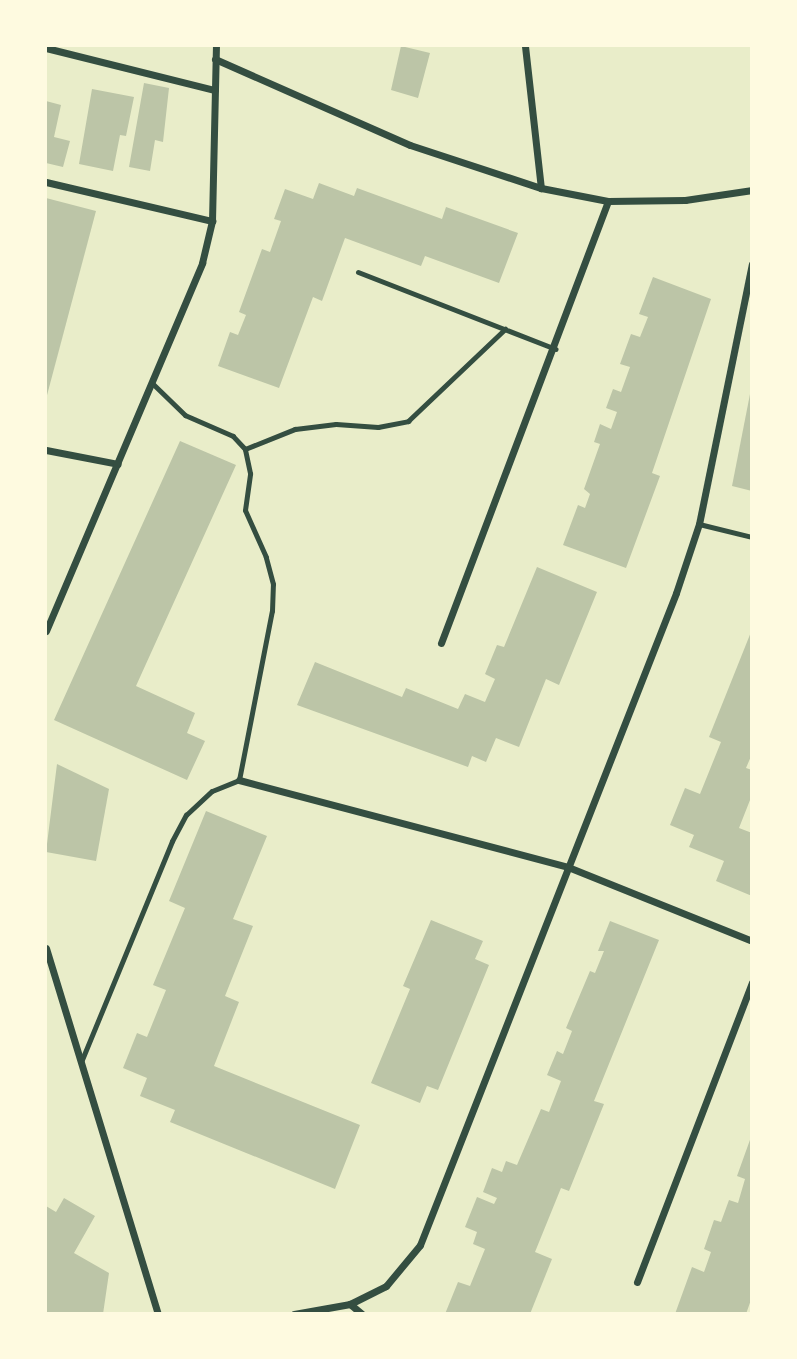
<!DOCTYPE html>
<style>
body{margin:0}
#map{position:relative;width:797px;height:1359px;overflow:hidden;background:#e9edc9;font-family:"Roboto Condensed",sans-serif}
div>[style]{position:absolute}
.building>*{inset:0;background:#bcc5a7}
.service>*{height:5px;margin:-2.5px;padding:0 2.5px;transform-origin:2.5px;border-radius:2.5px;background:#344e41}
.minor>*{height:7px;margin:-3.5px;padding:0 3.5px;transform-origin:3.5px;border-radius:3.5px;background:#344e41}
span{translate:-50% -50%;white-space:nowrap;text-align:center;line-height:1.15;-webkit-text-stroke:7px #fefae0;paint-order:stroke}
.frame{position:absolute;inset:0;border:47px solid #fefae0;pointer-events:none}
</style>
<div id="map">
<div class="building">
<i style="clip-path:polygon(401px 46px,430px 53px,418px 98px,391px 90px)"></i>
<i style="clip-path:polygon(144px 83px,169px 88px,163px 142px,155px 140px,150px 171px,129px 167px)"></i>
<i style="clip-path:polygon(92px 89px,134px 97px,126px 136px,120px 135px,113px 171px,79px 164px)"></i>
<i style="clip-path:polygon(46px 101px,61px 105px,54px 137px,70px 141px,63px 167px,46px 163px)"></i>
<i style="clip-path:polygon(319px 183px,354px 196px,357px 188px,442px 219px,446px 207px,518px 233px,499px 283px,425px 256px,421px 266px,345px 238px,322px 301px,313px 297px,279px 388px,218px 366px,230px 332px,238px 335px,246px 315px,239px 312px,262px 249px,270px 252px,281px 221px,274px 219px,285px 189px,313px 199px)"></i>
<i style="clip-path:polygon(46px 198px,96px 211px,46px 399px)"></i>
<i style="clip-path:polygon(653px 277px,711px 299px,652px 473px,660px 476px,626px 568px,563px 545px,578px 505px,585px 508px,590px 494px,584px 489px,600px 444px,594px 442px,600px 424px,611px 429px,617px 412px,606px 408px,613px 389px,621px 392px,630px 367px,620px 364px,631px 334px,640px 337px,648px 317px,639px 314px)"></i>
<i style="clip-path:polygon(751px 389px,752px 389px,752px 491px,732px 486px)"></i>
<i style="clip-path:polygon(180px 441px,236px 465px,136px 686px,195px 713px,187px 733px,205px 741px,187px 780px,54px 720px)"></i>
<i style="clip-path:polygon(537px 567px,597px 592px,559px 685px,546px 679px,519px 747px,496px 738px,486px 762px,472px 756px,468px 767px,297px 705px,315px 662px,402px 697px,406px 688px,458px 709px,465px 694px,485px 702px,495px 679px,485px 674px,497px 645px,504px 647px)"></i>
<i style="clip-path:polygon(751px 632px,752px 754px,746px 768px,752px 770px,752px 795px,739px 828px,752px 833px,752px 896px,716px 881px,724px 861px,689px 847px,694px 835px,670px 825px,685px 788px,700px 794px,721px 742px,709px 737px)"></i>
<i style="clip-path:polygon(57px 764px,109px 789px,96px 861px,46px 852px)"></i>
<i style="clip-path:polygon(206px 811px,267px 836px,233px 919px,253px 926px,225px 996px,239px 1002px,214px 1066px,360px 1125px,335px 1189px,170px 1122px,175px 1110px,140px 1096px,147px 1078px,123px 1068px,137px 1033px,147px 1037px,166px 990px,153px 985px,185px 908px,169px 901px)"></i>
<i style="clip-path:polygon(431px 920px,483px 941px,475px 959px,489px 965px,438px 1090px,427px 1086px,420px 1103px,371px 1083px,410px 989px,403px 986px)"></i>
<i style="clip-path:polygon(610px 921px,659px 940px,594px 1101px,604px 1104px,569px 1191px,561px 1188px,535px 1252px,552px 1259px,530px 1314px,445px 1314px,458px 1282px,470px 1286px,485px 1249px,473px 1244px,477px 1232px,465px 1227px,477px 1197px,494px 1204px,497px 1198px,483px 1192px,492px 1168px,502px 1172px,506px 1161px,517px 1165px,541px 1109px,549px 1112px,561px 1081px,547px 1075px,557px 1051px,563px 1054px,572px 1031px,566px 1028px,590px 971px,595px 973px,604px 951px,598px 951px)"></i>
<i style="clip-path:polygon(751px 1137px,752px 1297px,746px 1314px,675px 1314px,692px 1267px,704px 1272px,711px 1252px,704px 1249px,714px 1220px,721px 1222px,729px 1200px,738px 1203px,745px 1179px,737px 1176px)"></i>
<i style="clip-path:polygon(64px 1198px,95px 1216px,74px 1253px,109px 1273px,103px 1314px,46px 1314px,46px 1206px,56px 1212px)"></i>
</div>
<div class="service">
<i style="left:358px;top:272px;width:212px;rotate:21.3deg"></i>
<i style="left:245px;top:449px;width:54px;rotate:-21.8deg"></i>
<i style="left:295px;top:429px;width:41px;rotate:-7deg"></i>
<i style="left:336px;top:424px;width:42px;rotate:4.1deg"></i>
<i style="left:378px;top:427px;width:31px;rotate:-11deg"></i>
<i style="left:408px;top:421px;width:134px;rotate:-43.5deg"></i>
<i style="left:699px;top:524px;width:55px;rotate:13.8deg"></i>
<i style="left:81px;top:1062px;width:239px;rotate:-67.6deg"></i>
<i style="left:172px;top:841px;width:30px;rotate:-62deg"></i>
<i style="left:186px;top:815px;width:35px;rotate:-43deg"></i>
<i style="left:212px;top:791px;width:29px;rotate:-22deg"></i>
<i style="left:239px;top:780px;width:172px;rotate:-79deg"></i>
<i style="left:272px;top:611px;width:27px;rotate:-88deg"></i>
<i style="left:273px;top:584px;width:28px;rotate:-105deg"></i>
<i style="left:266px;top:557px;width:51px;rotate:-114.1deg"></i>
<i style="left:245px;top:510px;width:37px;rotate:-82deg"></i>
<i style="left:250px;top:473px;width:25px;rotate:-102deg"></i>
<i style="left:245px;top:449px;width:18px;rotate:-133deg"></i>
<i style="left:233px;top:436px;width:52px;rotate:-156.4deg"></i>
<i style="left:185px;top:415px;width:46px;rotate:-135.9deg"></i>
</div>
<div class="minor">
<i style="left:525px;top:46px;width:143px;rotate:83.6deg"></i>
<i style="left:46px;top:48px;width:174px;rotate:14deg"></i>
<i style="left:215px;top:59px;width:213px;rotate:23.8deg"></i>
<i style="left:410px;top:145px;width:138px;rotate:18.2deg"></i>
<i style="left:541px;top:188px;width:68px;rotate:11deg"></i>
<i style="left:608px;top:201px;width:77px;rotate:-0.7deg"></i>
<i style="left:685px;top:200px;width:68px;rotate:-8.5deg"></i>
<i style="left:46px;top:182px;width:171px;rotate:13.2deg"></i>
<i style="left:46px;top:450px;width:73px;rotate:11deg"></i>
<i style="left:46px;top:631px;width:400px;rotate:-67deg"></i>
<i style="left:202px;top:263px;width:43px;rotate:-76.6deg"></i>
<i style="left:212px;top:221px;width:175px;rotate:-88.7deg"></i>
<i style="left:441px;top:643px;width:472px;rotate:-69.3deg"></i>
<i style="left:239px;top:780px;width:340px;rotate:14.8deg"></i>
<i style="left:568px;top:867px;width:198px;rotate:21.9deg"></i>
<i style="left:46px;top:948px;width:383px;rotate:73deg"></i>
<i style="left:637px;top:1282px;width:321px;rotate:-69deg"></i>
<i style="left:350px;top:1304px;width:16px;rotate:40deg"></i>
<i style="left:294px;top:1314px;width:57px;rotate:-10.1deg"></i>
<i style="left:350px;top:1304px;width:40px;rotate:-26.6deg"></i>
<i style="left:386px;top:1286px;width:53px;rotate:-50.3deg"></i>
<i style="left:420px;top:1245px;width:700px;rotate:-68.56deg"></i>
<i style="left:676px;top:593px;width:73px;rotate:-71.6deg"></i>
<i style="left:699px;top:524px;width:265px;rotate:-78.5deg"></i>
</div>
<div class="frame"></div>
</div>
